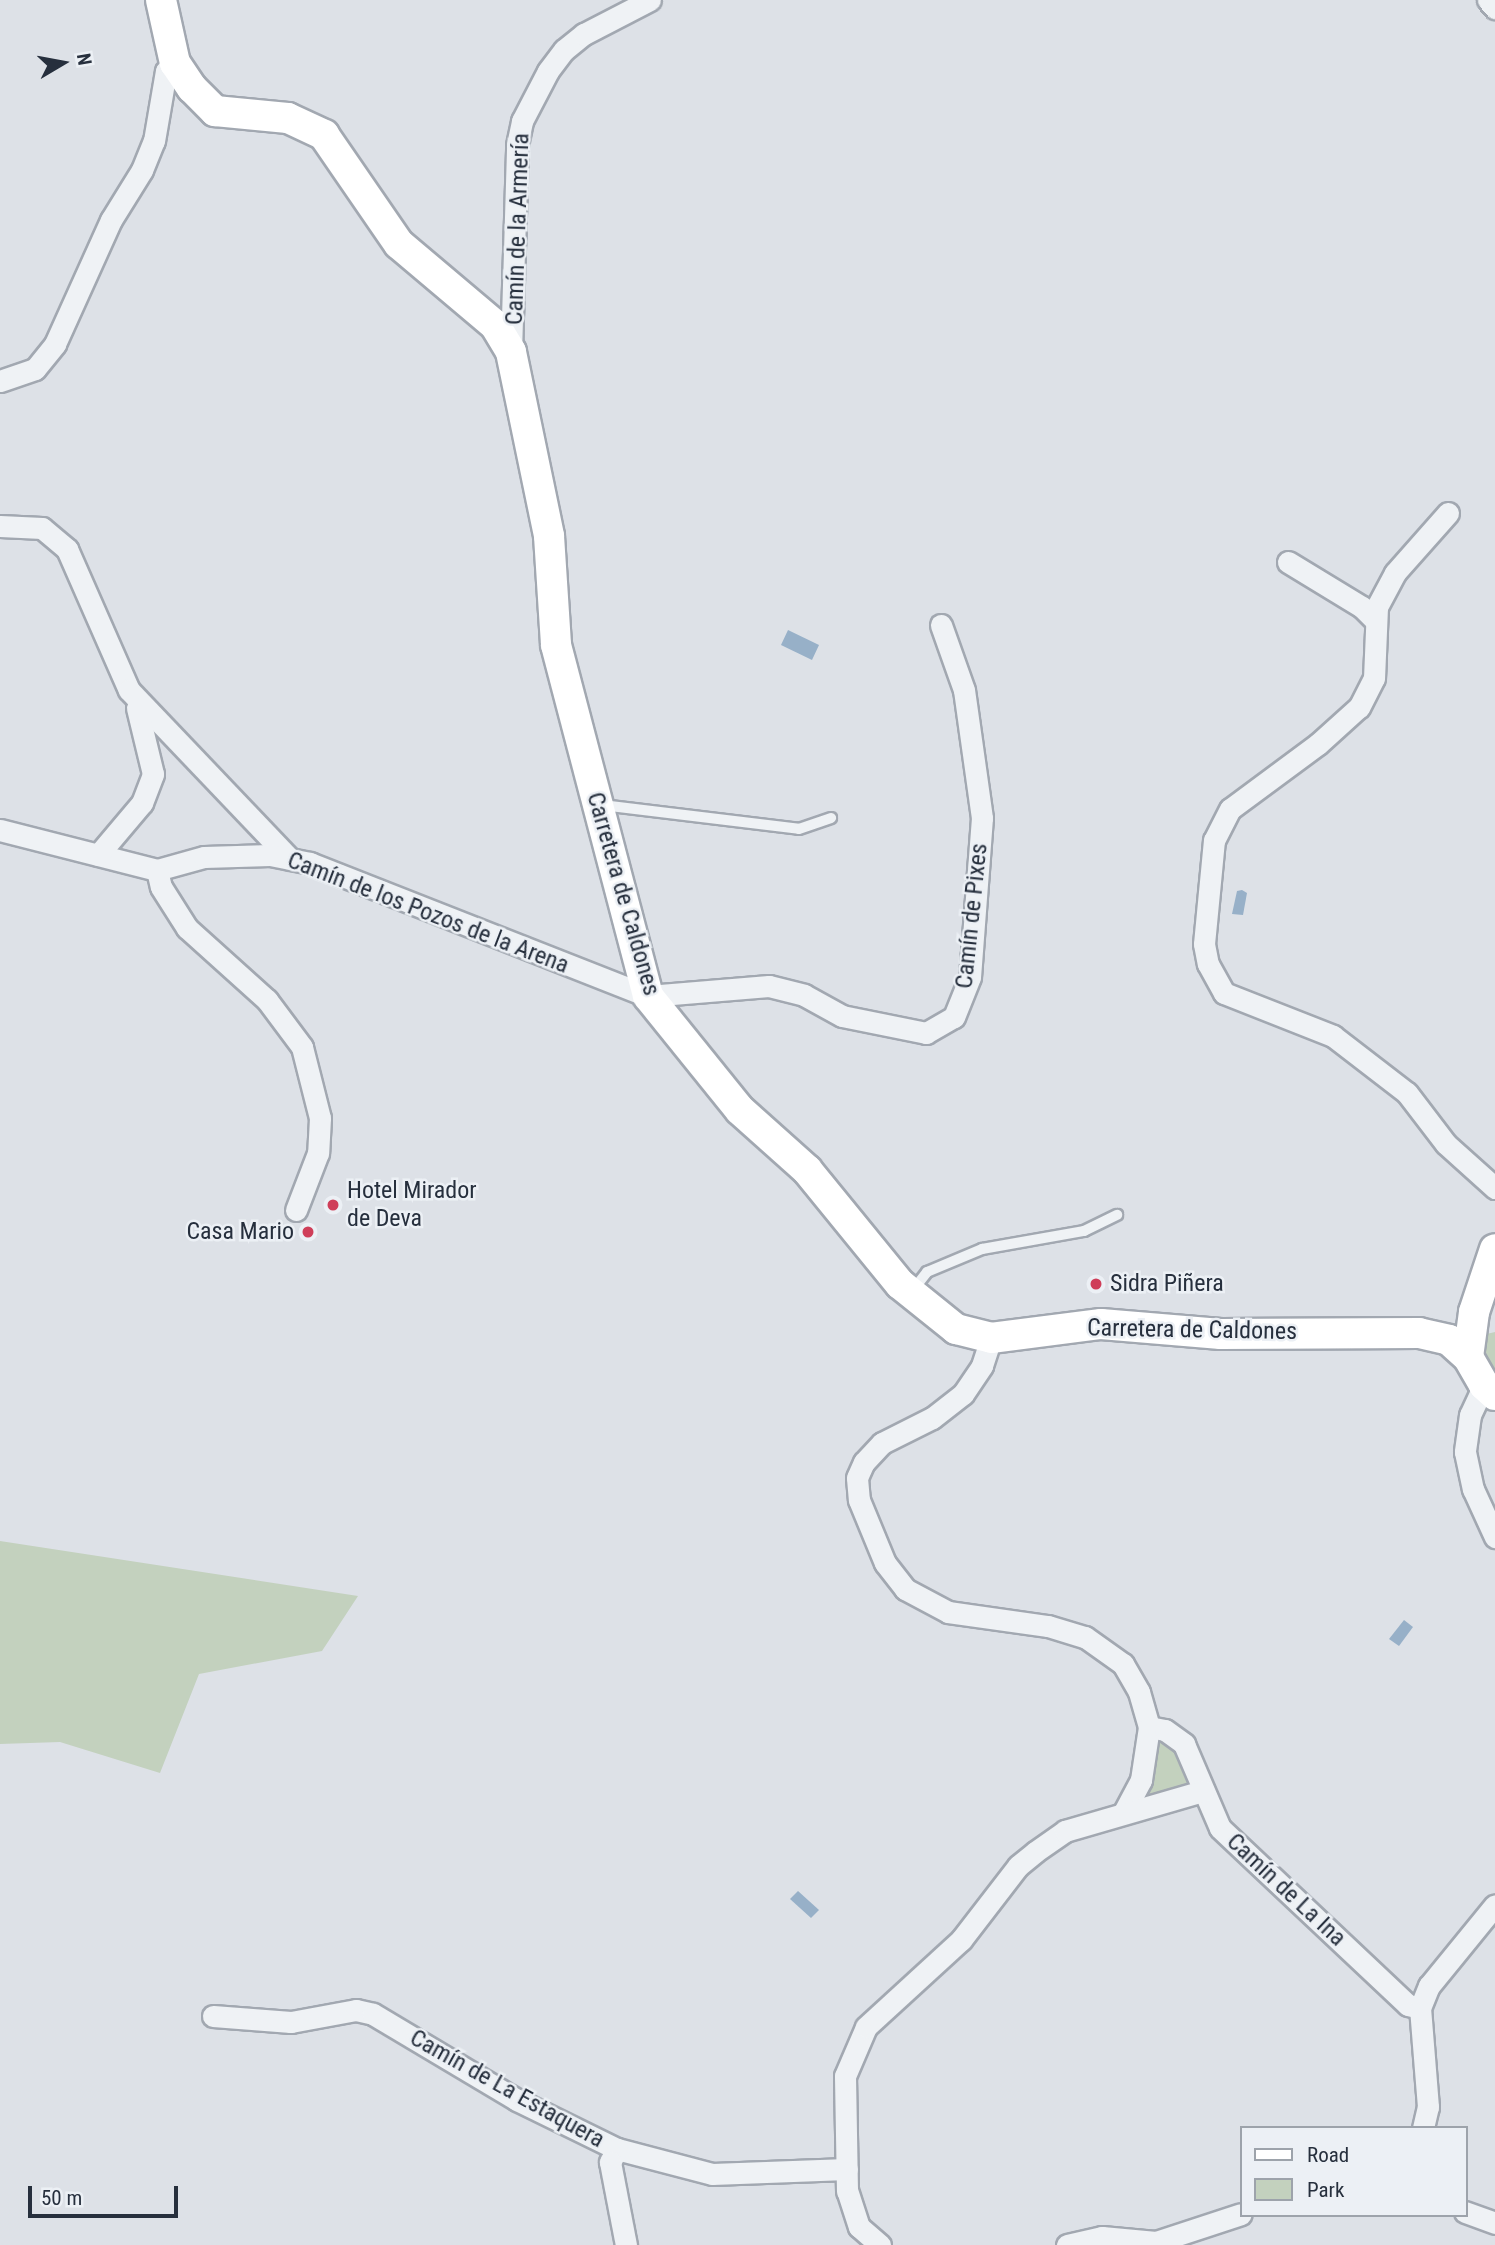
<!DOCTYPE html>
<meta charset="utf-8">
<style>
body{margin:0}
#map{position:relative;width:1495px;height:2245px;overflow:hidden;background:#dde1e7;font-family:"Roboto Condensed",sans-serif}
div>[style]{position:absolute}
.green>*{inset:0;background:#c3d1be}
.water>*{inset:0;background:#97b0c8}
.roads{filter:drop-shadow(2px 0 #a2a8b1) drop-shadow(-2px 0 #a2a8b1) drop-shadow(0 2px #a2a8b1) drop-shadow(0 -2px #a2a8b1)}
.lane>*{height:10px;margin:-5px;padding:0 5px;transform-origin:5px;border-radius:5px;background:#eff2f5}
.street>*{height:21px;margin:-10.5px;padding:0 10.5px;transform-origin:10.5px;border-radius:10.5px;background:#eff2f5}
.secondary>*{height:30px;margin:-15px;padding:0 15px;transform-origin:15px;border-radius:15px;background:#fff}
.dots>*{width:19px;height:19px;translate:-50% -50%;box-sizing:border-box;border:4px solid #ecf0f5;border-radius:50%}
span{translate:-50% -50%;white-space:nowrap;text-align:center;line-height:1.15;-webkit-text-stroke:5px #ecf0f5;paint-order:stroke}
.street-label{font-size:24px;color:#262f3d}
.poi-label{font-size:24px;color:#262f3d}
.left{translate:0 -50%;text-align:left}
.right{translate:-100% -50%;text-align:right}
.legend{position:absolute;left:1240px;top:2126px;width:228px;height:91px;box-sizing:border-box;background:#ecf0f5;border:2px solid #9da3ab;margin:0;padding:9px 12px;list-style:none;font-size:21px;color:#262f3d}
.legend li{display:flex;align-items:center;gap:14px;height:35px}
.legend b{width:35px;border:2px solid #9da3ab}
.north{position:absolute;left:28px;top:28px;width:70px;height:70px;-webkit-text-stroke:5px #ecf0f5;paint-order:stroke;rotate:80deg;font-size:19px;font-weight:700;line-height:28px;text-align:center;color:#262f3d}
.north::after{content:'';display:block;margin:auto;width:24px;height:32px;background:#262f3d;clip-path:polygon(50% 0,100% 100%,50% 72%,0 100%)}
.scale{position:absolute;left:28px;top:2186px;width:150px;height:32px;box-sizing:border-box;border:4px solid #262f3d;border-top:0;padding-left:9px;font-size:21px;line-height:24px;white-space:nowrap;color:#262f3d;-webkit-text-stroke:5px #ecf0f5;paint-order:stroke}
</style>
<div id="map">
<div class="green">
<i style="clip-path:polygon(1495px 1332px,1495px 1378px,1492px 1381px,1478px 1336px)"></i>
<i style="clip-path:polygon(0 1541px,358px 1596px,322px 1651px,199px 1674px,160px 1773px,60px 1742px,0 1744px)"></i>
<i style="clip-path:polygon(1156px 1734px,1179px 1751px,1194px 1788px,1148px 1799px)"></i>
</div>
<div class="water">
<i style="clip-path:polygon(788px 630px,819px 645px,812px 660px,781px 645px)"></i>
<i style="clip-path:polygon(1242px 890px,1247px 893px,1243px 915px,1232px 914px,1237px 891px)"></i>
<i style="clip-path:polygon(1404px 1620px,1413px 1627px,1399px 1646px,1389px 1639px)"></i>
<i style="clip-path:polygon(798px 1891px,819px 1910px,811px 1918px,790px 1899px)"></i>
</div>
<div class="roads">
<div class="lane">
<i style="left:602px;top:805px;width:198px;rotate:6.9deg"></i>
<i style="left:799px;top:829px;width:34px;rotate:-19deg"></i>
<i style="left:913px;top:1290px;width:23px;rotate:-52deg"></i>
<i style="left:927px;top:1272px;width:60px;rotate:-22.7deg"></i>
<i style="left:982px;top:1249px;width:104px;rotate:-10deg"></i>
<i style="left:1084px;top:1231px;width:37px;rotate:-26deg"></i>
</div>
<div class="street">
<i style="left:1488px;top:0;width:11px;rotate:49deg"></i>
<i style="left:511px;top:352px;width:207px;rotate:-88.3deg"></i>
<i style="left:517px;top:145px;width:25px;rotate:-78deg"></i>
<i style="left:522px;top:121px;width:56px;rotate:-62.5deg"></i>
<i style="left:548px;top:71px;width:26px;rotate:-53deg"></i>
<i style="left:564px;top:50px;width:26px;rotate:-39deg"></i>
<i style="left:584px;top:34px;width:74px;rotate:-27.3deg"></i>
<i style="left:0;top:381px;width:37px;rotate:-19deg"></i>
<i style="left:35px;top:369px;width:32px;rotate:-51deg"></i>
<i style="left:55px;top:344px;width:136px;rotate:-65.7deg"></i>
<i style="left:111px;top:220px;width:59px;rotate:-58.2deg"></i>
<i style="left:142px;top:170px;width:31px;rotate:-68deg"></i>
<i style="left:154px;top:141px;width:71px;rotate:-80.3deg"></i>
<i style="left:166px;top:71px;width:12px;rotate:-42deg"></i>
<i style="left:1448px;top:513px;width:80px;rotate:131.5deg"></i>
<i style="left:1395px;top:573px;width:38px;rotate:118deg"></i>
<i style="left:1377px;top:607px;width:71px;rotate:92.4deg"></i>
<i style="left:1374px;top:678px;width:33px;rotate:117deg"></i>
<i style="left:1359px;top:707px;width:55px;rotate:137.9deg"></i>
<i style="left:1318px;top:744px;width:109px;rotate:143.5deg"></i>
<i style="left:1230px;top:809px;width:35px;rotate:117deg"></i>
<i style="left:1214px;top:840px;width:104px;rotate:95.5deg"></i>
<i style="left:1204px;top:944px;width:20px;rotate:79deg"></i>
<i style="left:1208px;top:964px;width:33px;rotate:61deg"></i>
<i style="left:1224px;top:993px;width:117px;rotate:21.5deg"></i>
<i style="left:1333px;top:1036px;width:93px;rotate:37.6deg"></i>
<i style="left:1407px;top:1093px;width:64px;rotate:52.6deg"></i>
<i style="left:1446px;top:1144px;width:66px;rotate:41.9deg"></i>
<i style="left:0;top:526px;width:42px;rotate:2.7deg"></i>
<i style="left:42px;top:528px;width:33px;rotate:40deg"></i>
<i style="left:67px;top:549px;width:154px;rotate:66.3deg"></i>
<i style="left:129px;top:690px;width:233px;rotate:46.4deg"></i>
<i style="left:1288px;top:562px;width:87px;rotate:31.3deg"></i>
<i style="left:1362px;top:607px;width:17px;rotate:45deg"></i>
<i style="left:0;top:830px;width:162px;rotate:14.3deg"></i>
<i style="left:157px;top:870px;width:49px;rotate:-15.5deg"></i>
<i style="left:204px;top:857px;width:66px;rotate:-1.7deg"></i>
<i style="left:270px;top:855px;width:41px;rotate:11.3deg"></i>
<i style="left:310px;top:863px;width:363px;rotate:21.5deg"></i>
<i style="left:648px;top:996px;width:121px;rotate:-4.7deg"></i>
<i style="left:769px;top:986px;width:36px;rotate:14deg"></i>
<i style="left:804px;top:995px;width:43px;rotate:28.9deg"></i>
<i style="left:842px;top:1016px;width:86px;rotate:11.4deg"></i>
<i style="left:926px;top:1033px;width:32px;rotate:-30deg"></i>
<i style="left:954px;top:1017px;width:43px;rotate:-68.2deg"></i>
<i style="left:970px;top:977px;width:159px;rotate:-85.7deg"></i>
<i style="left:982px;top:818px;width:129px;rotate:-98deg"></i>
<i style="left:964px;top:690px;width:69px;rotate:-109.5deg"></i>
<i style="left:98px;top:855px;width:68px;rotate:-49.8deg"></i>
<i style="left:142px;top:803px;width:31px;rotate:-69deg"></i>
<i style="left:153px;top:774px;width:68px;rotate:-103.6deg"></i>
<i style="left:157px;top:870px;width:17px;rotate:77deg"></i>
<i style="left:161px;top:887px;width:49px;rotate:57.6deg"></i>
<i style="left:187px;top:928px;width:108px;rotate:42deg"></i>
<i style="left:267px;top:1000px;width:59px;rotate:53.3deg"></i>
<i style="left:302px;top:1047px;width:73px;rotate:75.8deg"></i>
<i style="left:320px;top:1118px;width:35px;rotate:93deg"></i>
<i style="left:318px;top:1153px;width:61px;rotate:111.1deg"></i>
<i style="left:991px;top:1338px;width:29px;rotate:108deg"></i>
<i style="left:982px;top:1366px;width:34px;rotate:124deg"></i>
<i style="left:963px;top:1394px;width:39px;rotate:142deg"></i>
<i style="left:932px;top:1418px;width:56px;rotate:153.4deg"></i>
<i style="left:882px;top:1443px;width:26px;rotate:133deg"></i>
<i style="left:864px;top:1462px;width:17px;rotate:114deg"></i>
<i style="left:857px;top:1478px;width:22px;rotate:85deg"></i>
<i style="left:859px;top:1500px;width:68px;rotate:67.6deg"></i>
<i style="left:885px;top:1563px;width:33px;rotate:52deg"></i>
<i style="left:905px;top:1589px;width:49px;rotate:28.1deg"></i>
<i style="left:948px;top:1612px;width:101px;rotate:8deg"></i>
<i style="left:1048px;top:1626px;width:39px;rotate:17deg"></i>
<i style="left:1085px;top:1637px;width:47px;rotate:35.4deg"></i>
<i style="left:1123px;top:1664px;width:32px;rotate:60deg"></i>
<i style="left:1139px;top:1692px;width:36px;rotate:74deg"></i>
<i style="left:1149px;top:1727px;width:54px;rotate:98.6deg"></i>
<i style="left:1141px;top:1780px;width:36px;rotate:118deg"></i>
<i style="left:1484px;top:1385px;width:33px;rotate:115deg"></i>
<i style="left:1470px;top:1415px;width:37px;rotate:98deg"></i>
<i style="left:1465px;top:1452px;width:38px;rotate:78deg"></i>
<i style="left:1473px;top:1489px;width:53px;rotate:65.4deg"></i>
<i style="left:1149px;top:1727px;width:16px;rotate:11deg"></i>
<i style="left:1165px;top:1730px;width:24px;rotate:36deg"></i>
<i style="left:1184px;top:1744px;width:91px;rotate:66.8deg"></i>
<i style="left:1220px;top:1828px;width:258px;rotate:43.3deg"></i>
<i style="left:1408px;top:2005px;width:12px;rotate:14deg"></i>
<i style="left:213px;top:2016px;width:78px;rotate:4.4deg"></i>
<i style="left:291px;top:2022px;width:66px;rotate:-10.5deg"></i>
<i style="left:356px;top:2010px;width:17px;rotate:13deg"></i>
<i style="left:373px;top:2014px;width:168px;rotate:30.8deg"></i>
<i style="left:517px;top:2100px;width:111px;rotate:26.1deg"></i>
<i style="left:617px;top:2149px;width:98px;rotate:14.7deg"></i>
<i style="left:712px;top:2174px;width:135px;rotate:-2.1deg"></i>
<i style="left:1423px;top:2128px;width:22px;rotate:-77deg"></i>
<i style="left:1428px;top:2107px;width:99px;rotate:-94.6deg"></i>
<i style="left:1420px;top:2008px;width:24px;rotate:-68deg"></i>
<i style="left:1429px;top:1986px;width:104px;rotate:-50.8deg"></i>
<i style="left:617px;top:2149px;width:15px;rotate:118deg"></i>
<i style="left:610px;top:2162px;width:85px;rotate:79.1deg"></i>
<i style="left:1465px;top:2212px;width:32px;rotate:20deg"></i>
<i style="left:880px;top:2245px;width:28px;rotate:-139deg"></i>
<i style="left:859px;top:2227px;width:38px;rotate:-108deg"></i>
<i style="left:847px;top:2191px;width:115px;rotate:-91deg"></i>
<i style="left:845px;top:2076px;width:53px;rotate:-66.8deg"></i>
<i style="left:866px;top:2027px;width:129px;rotate:-42.5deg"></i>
<i style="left:961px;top:1940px;width:93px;rotate:-52.4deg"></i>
<i style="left:1018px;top:1866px;width:22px;rotate:-39deg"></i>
<i style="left:1035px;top:1852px;width:37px;rotate:-35deg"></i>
<i style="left:1065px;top:1831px;width:144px;rotate:-16.2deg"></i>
<i style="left:1067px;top:2245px;width:36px;rotate:-13deg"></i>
<i style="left:1102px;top:2237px;width:54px;rotate:5.3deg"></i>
<i style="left:1156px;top:2242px;width:89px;rotate:-18.2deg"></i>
</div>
<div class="secondary">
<i style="left:161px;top:0;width:65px;rotate:77.5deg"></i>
<i style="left:175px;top:63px;width:30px;rotate:56deg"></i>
<i style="left:192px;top:88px;width:33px;rotate:45deg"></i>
<i style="left:215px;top:111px;width:73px;rotate:5.5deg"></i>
<i style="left:288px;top:118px;width:40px;rotate:25deg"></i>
<i style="left:324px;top:135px;width:132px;rotate:55.5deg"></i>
<i style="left:399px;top:244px;width:126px;rotate:40.2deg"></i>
<i style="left:495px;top:325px;width:31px;rotate:59deg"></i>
<i style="left:511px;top:352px;width:188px;rotate:78.3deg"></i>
<i style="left:549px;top:536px;width:109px;rotate:86.3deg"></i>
<i style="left:556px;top:645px;width:363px;rotate:75.3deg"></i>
<i style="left:648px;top:996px;width:146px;rotate:51.1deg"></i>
<i style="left:740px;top:1110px;width:90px;rotate:41.8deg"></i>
<i style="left:807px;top:1170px;width:147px;rotate:50.8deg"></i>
<i style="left:900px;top:1284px;width:72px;rotate:38.8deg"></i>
<i style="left:956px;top:1329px;width:36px;rotate:14deg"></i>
<i style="left:991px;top:1338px;width:111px;rotate:-7.3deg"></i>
<i style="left:1101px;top:1324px;width:120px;rotate:4.8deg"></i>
<i style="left:1221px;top:1334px;width:198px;rotate:-0.3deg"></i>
<i style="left:1419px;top:1333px;width:31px;rotate:13deg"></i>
<i style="left:1449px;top:1340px;width:25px;rotate:42deg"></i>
<i style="left:1468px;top:1357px;width:32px;rotate:60deg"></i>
<i style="left:1484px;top:1385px;width:15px;rotate:42deg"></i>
<i style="left:1468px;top:1357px;width:45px;rotate:-82.4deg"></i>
<i style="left:1474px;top:1312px;width:66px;rotate:-71.6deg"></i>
</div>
</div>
<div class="dots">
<i style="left:333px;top:1205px;background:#cf3e59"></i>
<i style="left:308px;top:1232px;background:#cf3e59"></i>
<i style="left:1096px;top:1284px;background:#cf3e59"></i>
</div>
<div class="street-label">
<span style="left:518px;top:229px;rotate:-88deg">Camín de la Armería</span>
<span style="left:623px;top:894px;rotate:74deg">Carretera de Caldones</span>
<span style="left:428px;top:913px;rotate:21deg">Camín de los Pozos de la Arena</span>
<span style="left:972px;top:916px;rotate:-84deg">Camín de Pixes</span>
<span style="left:1192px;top:1330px;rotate:1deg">Carretera de Caldones</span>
<span style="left:1286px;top:1890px;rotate:43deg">Camín de La Ina</span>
<span style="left:507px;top:2089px;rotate:29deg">Camín de La Estaquera</span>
</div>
<div class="poi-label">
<span class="left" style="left:347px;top:1205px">Hotel Mirador<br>de Deva</span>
<span class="right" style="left:294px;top:1232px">Casa Mario</span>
<span class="left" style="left:1110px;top:1284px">Sidra Piñera</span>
</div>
<ul class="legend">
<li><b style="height:9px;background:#fff"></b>Road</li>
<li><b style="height:19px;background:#c3d1be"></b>Park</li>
</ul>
<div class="north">N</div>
<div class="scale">50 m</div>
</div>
